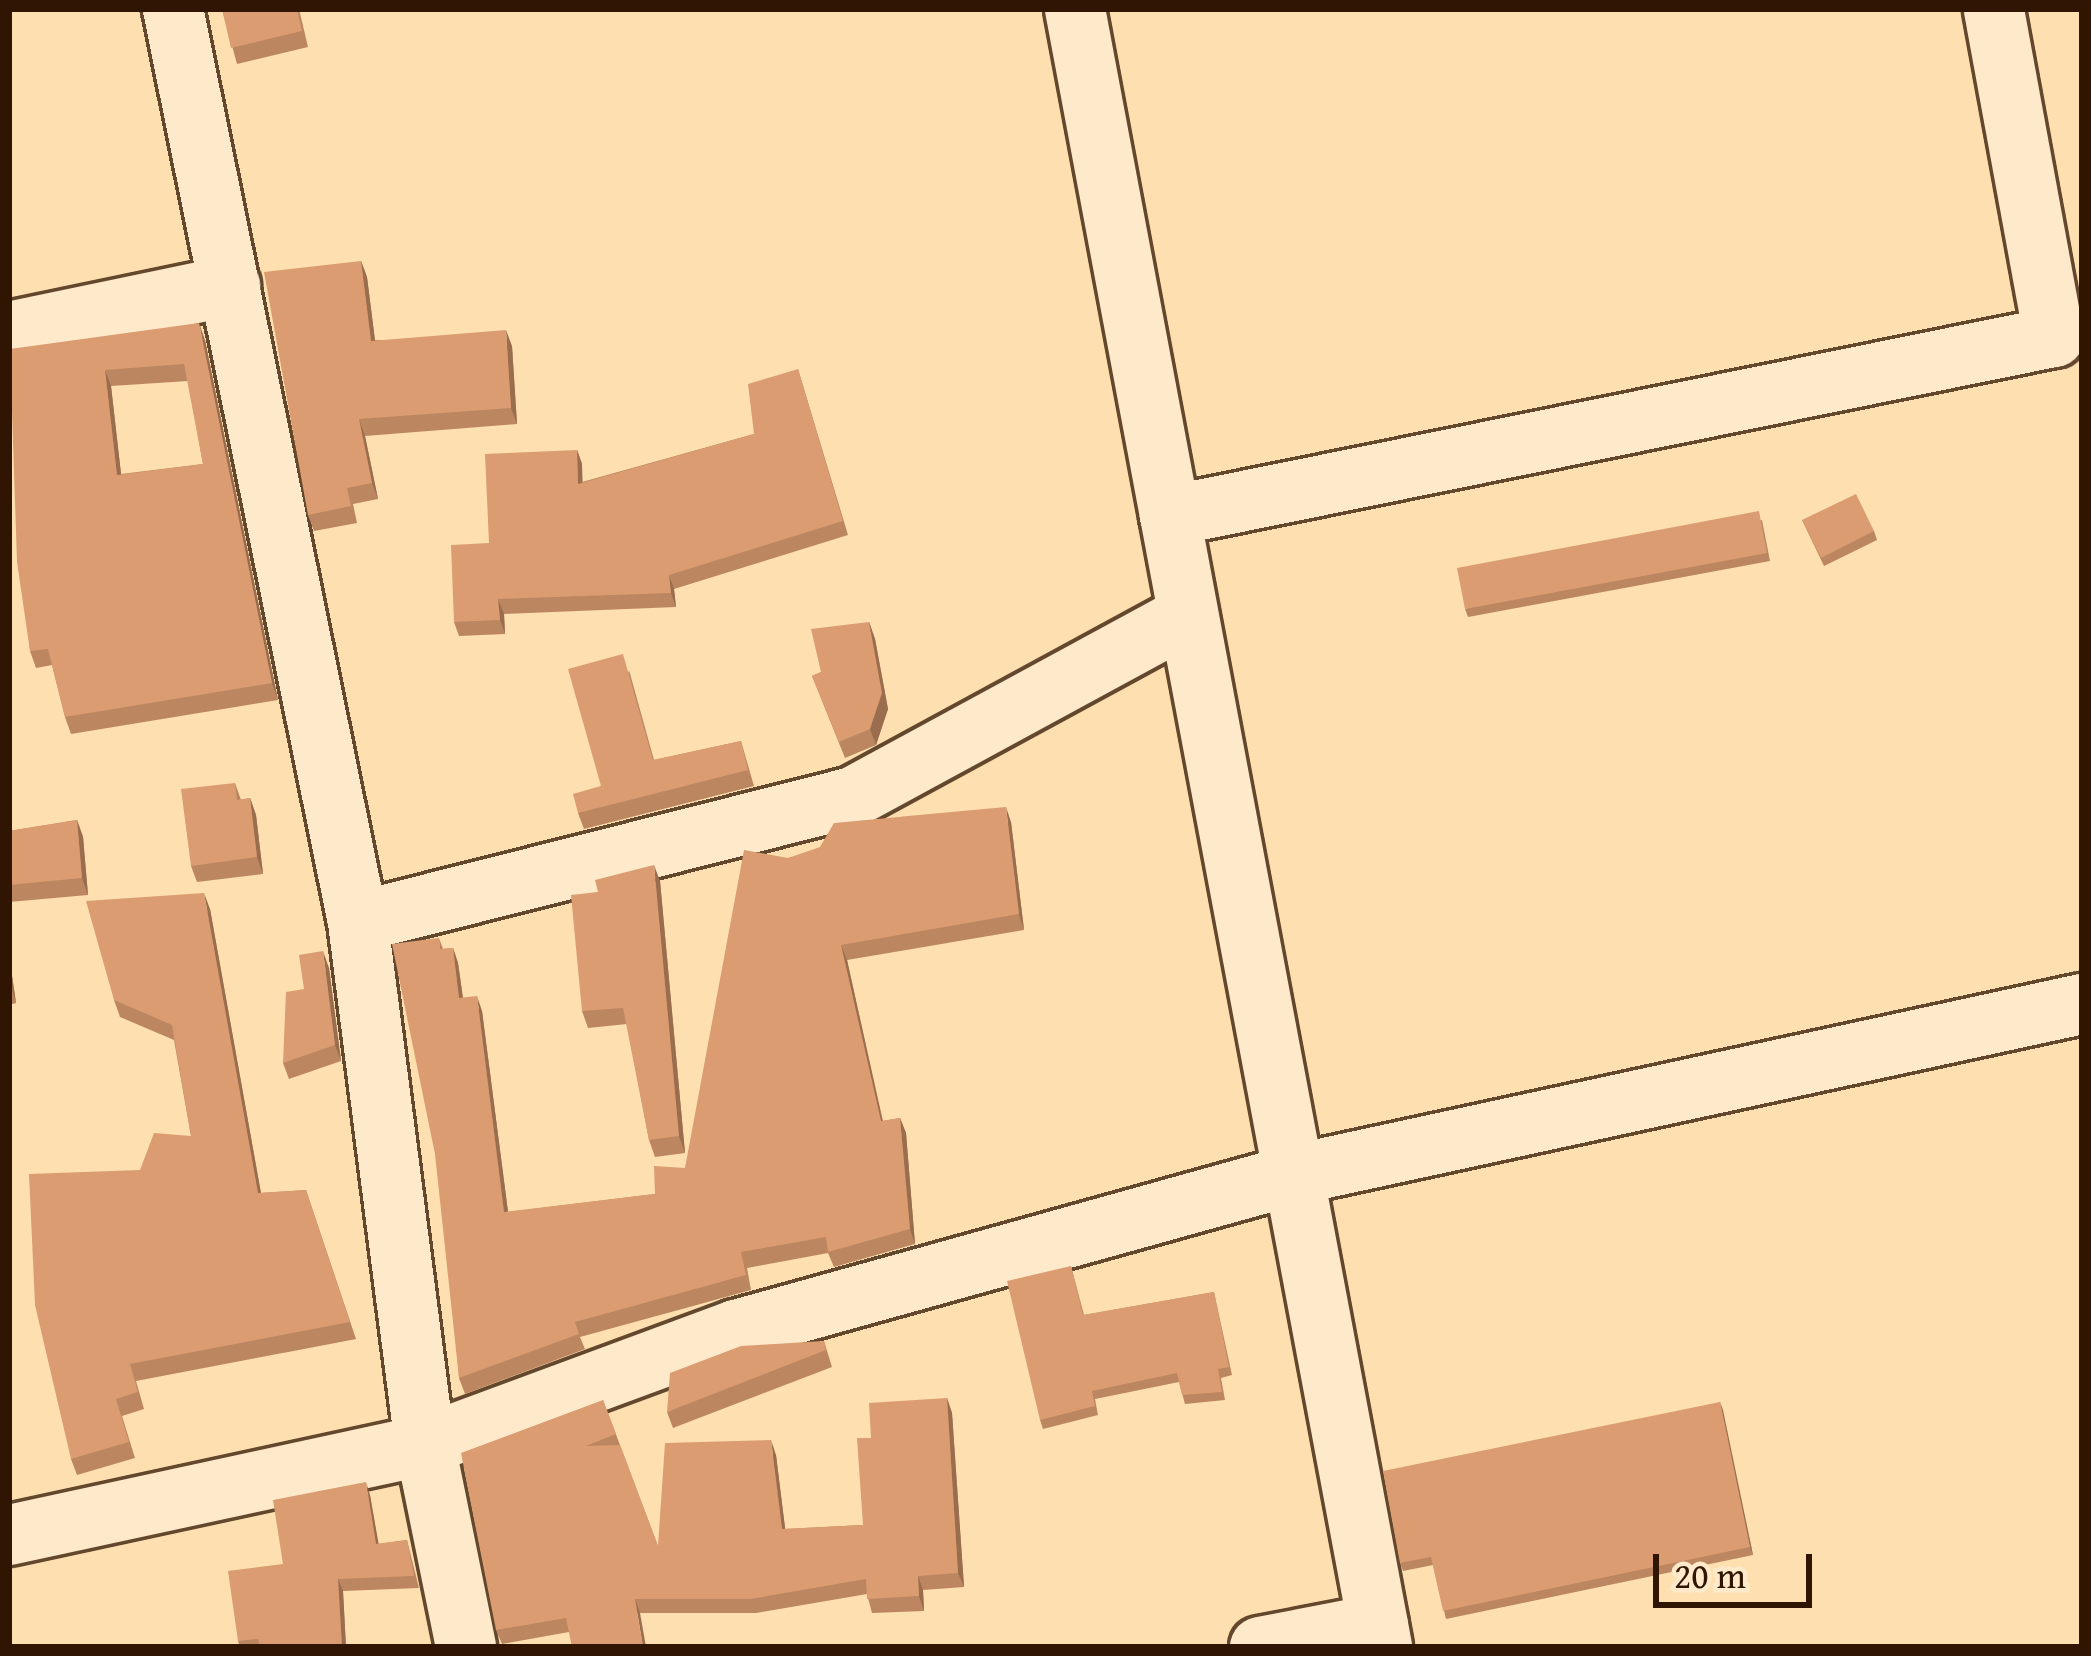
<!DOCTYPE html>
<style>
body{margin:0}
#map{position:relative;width:2091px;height:1656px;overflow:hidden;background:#fedfaf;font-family:"Gentium Book Plus",serif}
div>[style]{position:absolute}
.roads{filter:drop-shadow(3px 0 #64482e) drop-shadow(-3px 0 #64482e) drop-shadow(0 3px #64482e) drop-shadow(0 -3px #64482e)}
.minor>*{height:60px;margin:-30px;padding:0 30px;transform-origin:30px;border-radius:30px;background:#feeacb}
.wall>*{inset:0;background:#bb8660}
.shaded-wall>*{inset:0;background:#996d4e}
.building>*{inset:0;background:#da9c70}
span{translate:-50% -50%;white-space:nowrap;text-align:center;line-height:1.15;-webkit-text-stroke:10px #feeacb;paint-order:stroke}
.frame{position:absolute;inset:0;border:12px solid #301503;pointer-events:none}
.scale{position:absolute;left:1653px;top:1554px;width:159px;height:54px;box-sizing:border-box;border:6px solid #301503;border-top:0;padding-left:15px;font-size:36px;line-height:42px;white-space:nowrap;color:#301503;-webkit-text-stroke:9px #feeacb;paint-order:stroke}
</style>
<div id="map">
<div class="roads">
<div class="minor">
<i style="left:173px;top:9px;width:932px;rotate:78.55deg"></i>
<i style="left:358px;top:922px;width:527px;rotate:82.7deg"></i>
<i style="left:425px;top:1445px;width:206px;rotate:78.5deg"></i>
<i style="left:1075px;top:9px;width:1667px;rotate:79.38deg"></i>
<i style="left:9px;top:332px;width:226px;rotate:-11.8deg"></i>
<i style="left:1170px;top:516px;width:902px;rotate:-11.45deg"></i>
<i style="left:2054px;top:337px;width:333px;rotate:-100.4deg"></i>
<i style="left:358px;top:922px;width:511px;rotate:-14.17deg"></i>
<i style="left:853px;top:797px;width:381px;rotate:-28.5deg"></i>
<i style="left:9px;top:1535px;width:426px;rotate:-12.2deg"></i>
<i style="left:425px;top:1445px;width:332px;rotate:-20.3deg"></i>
<i style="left:736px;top:1330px;width:578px;rotate:-15.55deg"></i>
<i style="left:1293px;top:1175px;width:807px;rotate:-12.23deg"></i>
<i style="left:1260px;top:1647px;width:120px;rotate:-11deg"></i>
</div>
</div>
<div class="wall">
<i style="clip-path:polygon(222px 9px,299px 9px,308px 47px,237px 64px)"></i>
<i style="clip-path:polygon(361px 261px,367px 277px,375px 340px,512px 346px,517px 424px,365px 436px,378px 499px,353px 504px,357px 523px,314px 531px,308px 515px)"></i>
<i style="clip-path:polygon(evenodd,205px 340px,278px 700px,71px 734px,65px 717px,52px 665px,36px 668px,30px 651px,10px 349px,205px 340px,188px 381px,203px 464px,121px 474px,111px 386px,188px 381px)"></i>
<i style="clip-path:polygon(798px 369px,848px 535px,674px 589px,676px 607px,504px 614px,505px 634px,459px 636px,454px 622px,489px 543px,577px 450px,582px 464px,582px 482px,754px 434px)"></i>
<i style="clip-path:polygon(1762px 520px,1770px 561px,1468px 617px,1465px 609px)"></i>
<i style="clip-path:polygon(1802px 520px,1874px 531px,1877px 540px,1824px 566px)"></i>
<i style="clip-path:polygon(869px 622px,875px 639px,888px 709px,876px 745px,845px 758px,812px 676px,821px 672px)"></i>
<i style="clip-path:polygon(629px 670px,654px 760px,741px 741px,754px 786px,584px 829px,578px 813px,601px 786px)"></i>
<i style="clip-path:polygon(235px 783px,241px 800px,250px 798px,256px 815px,263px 874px,197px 882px,191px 866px)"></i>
<i style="clip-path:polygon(77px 820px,83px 837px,88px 895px,9px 902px,9px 831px)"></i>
<i style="clip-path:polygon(1011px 822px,1024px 930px,847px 960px,883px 1121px,900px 1118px,906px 1133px,915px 1244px,834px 1267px,828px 1253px,747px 1268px,751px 1290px,580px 1337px,585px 1349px,465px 1394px,459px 1378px,439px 938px,443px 949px,453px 948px,458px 963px,463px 998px,482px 1011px,508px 1212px,655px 1194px,685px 1168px,788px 858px)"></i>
<i style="clip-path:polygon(660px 881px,685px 1153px,655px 1157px,649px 1140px,627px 1024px,588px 1028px,582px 1011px,598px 892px)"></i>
<i style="clip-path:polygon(210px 909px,261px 1193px,306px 1190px,356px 1339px,136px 1381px,144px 1409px,122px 1416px,135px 1458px,77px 1475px,71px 1459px,140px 1170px,191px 1136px,174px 1040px,120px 1017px,114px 1000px)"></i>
<i style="clip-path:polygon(9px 955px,16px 1003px,9px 1005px)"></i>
<i style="clip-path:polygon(329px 968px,341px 1061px,289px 1079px,283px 1063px,304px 989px)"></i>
<i style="clip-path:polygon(1071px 1266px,1084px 1315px,1214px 1292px,1232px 1375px,1221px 1378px,1225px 1400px,1185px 1404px,1179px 1382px,1095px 1399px,1098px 1415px,1043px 1429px,1040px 1420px)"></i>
<i style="clip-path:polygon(824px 1341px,832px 1367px,673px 1428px,667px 1412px)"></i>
<i style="clip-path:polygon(947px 1398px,952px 1413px,964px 1587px,923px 1590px,924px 1611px,872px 1613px,867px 1594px,756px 1613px,640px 1613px,569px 1632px,502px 1644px,496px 1630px,603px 1400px,658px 1546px,776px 1455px,785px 1529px,863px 1525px,871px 1438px)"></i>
<i style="clip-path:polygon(1720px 1402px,1753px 1555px,1446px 1619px,1433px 1565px,1403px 1571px,1400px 1563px)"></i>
<i style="clip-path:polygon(370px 1495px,378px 1544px,407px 1540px,419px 1588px,343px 1591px,346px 1647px,240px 1647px,238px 1641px,283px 1564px)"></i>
</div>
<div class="shaded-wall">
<i style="clip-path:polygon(361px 261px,367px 277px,377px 357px,371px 341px)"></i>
<i style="clip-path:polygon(199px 323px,205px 340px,278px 700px,272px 683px)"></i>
<i style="clip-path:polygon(506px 330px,512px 346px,517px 424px,511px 408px)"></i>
<i style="clip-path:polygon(105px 370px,111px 386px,123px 491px,117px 475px)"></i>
<i style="clip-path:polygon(359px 419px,365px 436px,378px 499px,372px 483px)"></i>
<i style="clip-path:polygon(577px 450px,582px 464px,583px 498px,578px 484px)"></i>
<i style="clip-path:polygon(669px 575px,674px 589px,676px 607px,671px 593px)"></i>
<i style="clip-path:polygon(498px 599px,504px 614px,505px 634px,500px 620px)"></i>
<i style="clip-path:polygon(869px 622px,875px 639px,888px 709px,876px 745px,870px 729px)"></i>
<i style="clip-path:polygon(250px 798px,256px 815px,263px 874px,257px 857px)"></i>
<i style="clip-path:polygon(1006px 807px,1011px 822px,1024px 930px,1019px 914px)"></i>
<i style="clip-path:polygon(77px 820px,83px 837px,88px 895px,82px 878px)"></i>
<i style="clip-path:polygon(654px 865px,660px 881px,685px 1153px,679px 1136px)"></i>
<i style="clip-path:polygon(204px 893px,210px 909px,264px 1210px,258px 1193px)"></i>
<i style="clip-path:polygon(841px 945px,847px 960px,886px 1137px,881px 1121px)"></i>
<i style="clip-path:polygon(453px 948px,458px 963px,465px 1013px,459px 998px)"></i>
<i style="clip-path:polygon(323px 951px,329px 968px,341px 1061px,335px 1045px)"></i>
<i style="clip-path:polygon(9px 955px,16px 1003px,9px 978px)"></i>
<i style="clip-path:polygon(477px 996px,482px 1011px,510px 1227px,504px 1212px)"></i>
<i style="clip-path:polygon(900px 1118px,906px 1133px,915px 1244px,910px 1229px)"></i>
<i style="clip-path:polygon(947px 1398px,952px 1413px,964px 1587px,958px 1573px)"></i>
<i style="clip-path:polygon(1720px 1402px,1723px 1410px,1753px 1555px,1750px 1547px)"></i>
<i style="clip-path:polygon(771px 1440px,776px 1455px,787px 1543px,782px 1529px)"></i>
<i style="clip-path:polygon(366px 1482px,370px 1495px,381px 1557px,376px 1544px)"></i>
<i style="clip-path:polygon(918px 1576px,923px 1590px,924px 1611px,919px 1596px)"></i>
<i style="clip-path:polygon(338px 1579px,343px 1591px,346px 1647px,342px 1647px)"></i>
<i style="clip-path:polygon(635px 1599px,640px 1613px,646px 1647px,643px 1647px)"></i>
</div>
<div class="building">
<i style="clip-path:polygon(222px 9px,297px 9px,302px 31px,231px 48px)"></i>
<i style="clip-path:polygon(361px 261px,371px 341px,506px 330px,511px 408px,359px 419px,372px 483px,347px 488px,351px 506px,308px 515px,264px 272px)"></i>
<i style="clip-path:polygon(evenodd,199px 323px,272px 683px,65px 717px,48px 649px,30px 651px,17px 562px,10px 349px,199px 323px,184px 364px,203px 464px,117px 475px,105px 370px,184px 364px)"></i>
<i style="clip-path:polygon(798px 369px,843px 521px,669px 575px,671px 593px,498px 599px,500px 620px,454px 622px,451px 545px,489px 543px,485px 454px,577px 450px,578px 484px,754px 434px,748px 384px)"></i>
<i style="clip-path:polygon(1856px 494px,1874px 531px,1821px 558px,1802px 520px)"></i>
<i style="clip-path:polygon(1759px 511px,1767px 553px,1465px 609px,1457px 568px)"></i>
<i style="clip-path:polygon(869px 622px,882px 693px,870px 729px,839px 742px,812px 676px,821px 672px,811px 629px)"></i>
<i style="clip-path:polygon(623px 654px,653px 760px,741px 741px,748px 770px,578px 813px,573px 794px,601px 786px,568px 669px)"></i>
<i style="clip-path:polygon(235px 783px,237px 800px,250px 798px,257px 857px,191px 866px,181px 789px)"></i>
<i style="clip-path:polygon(1006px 807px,1019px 914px,841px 945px,881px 1121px,900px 1118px,910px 1229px,828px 1252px,826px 1237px,741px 1252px,746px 1275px,575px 1322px,579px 1334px,459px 1378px,435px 1154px,392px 944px,439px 938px,440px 949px,453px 948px,459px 998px,477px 996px,504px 1212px,655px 1194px,654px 1166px,685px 1168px,744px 850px,788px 858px,820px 847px,834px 823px)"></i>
<i style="clip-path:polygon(77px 820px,82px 878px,9px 885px,9px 831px)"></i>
<i style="clip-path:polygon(654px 865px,679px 1136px,649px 1140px,623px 1008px,582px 1011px,571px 895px,598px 892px,595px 880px)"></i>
<i style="clip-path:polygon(204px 893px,258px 1193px,306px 1190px,350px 1322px,130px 1364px,138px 1392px,116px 1399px,129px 1442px,71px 1459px,35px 1305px,29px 1174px,140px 1170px,154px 1133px,191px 1136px,172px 1025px,114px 1000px,86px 901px)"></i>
<i style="clip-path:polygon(323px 951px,335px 1045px,283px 1063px,286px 992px,304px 989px,299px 955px)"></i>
<i style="clip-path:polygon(1071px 1266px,1083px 1315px,1214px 1292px,1229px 1367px,1218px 1369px,1222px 1392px,1182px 1395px,1177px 1373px,1092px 1391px,1095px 1406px,1040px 1420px,1007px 1281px)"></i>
<i style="clip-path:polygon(824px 1341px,826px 1350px,667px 1412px,670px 1373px,741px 1346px)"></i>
<i style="clip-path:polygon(947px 1398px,958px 1573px,918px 1576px,919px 1596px,867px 1599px,866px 1579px,751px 1599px,635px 1599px,643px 1647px,572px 1647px,566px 1618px,496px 1630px,461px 1453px,603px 1400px,616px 1434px,586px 1446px,620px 1445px,658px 1546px,665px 1443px,771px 1440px,782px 1529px,863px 1525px,857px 1438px,871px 1438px,869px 1403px)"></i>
<i style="clip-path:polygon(1720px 1402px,1750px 1547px,1443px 1611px,1431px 1557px,1400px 1563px,1383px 1471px)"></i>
<i style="clip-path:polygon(366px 1482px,376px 1544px,407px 1540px,414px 1576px,338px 1579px,342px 1647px,260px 1647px,258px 1639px,238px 1641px,228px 1571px,283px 1564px,273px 1500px)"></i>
</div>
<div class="frame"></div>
<div class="scale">20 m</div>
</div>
